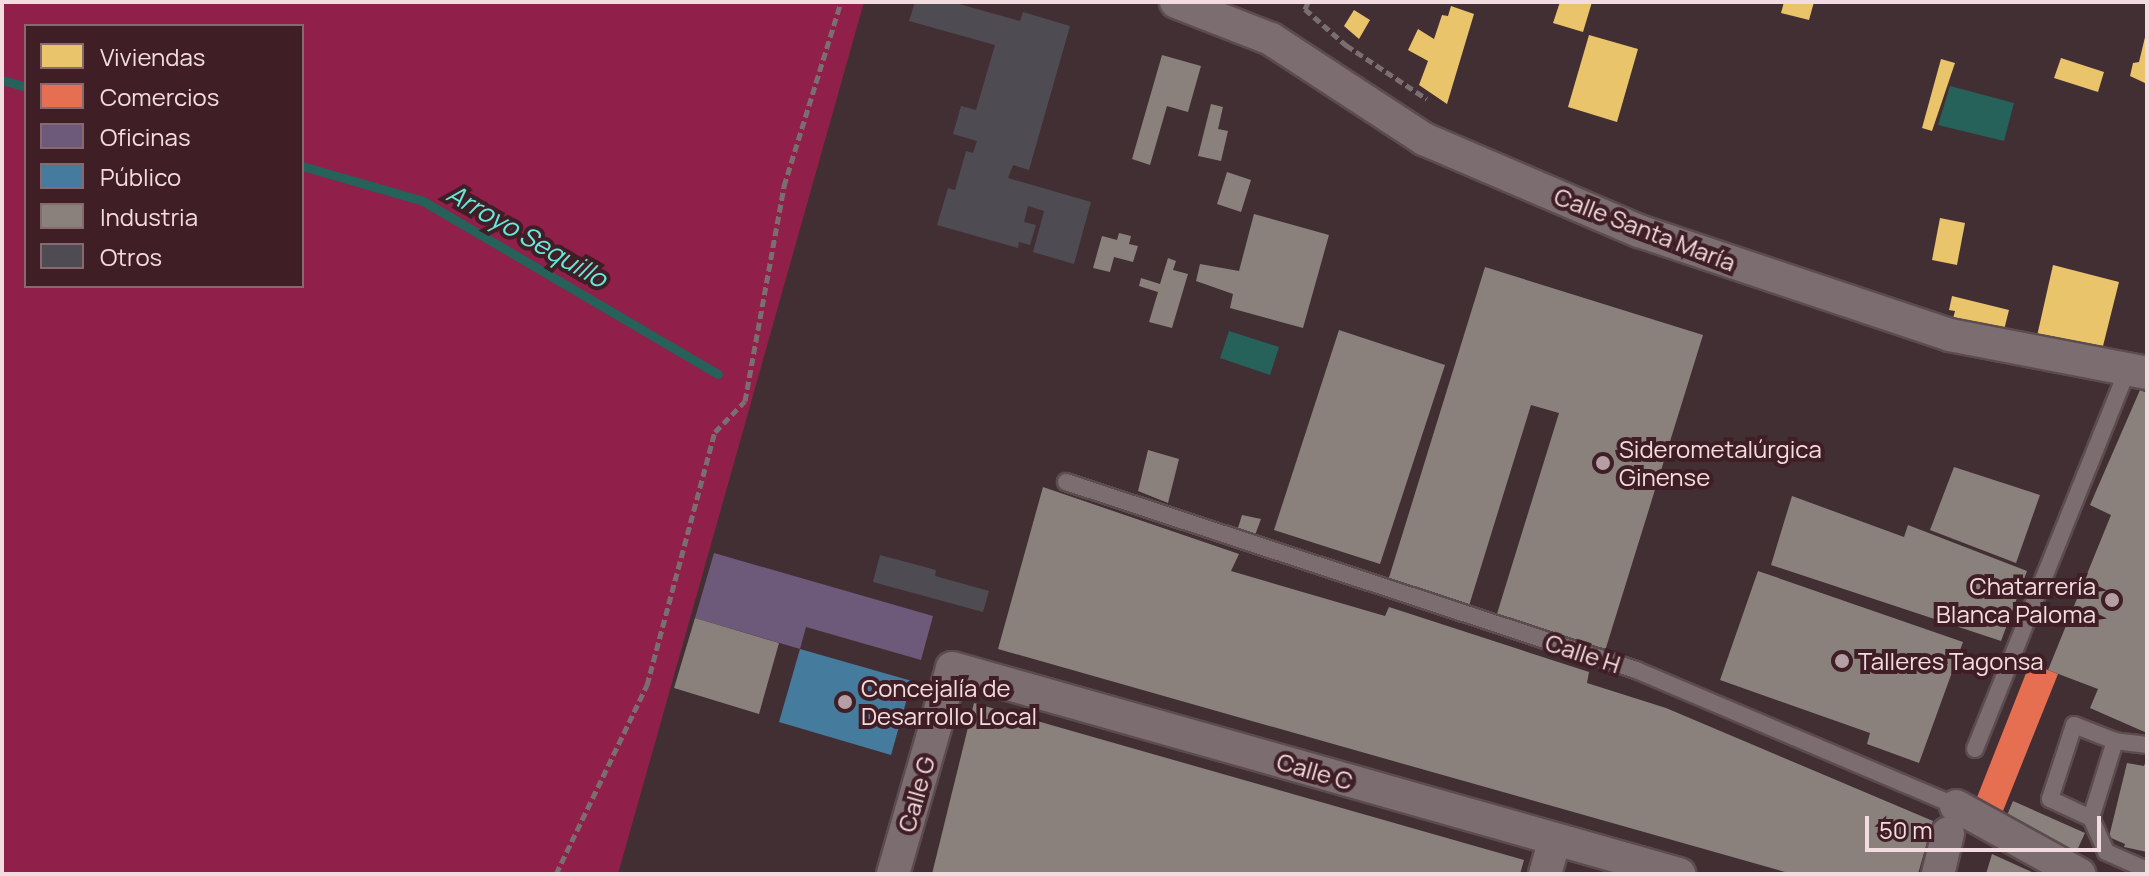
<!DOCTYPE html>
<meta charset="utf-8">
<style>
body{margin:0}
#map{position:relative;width:2149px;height:876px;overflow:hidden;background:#422f34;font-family:Manrope,sans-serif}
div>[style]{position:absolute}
.green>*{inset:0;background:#901f49}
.water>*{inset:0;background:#26615a}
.homes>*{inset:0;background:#e9c46a}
.shops>*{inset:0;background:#e76f51}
.offices>*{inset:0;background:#6d597a}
.public>*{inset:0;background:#457b9d}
.industry>*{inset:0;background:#8a817c}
.stream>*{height:9px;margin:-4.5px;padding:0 4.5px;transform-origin:4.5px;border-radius:4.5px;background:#26615a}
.building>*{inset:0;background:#4f4b52}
.path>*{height:5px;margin-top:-2.5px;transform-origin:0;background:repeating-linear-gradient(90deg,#7b6e70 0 8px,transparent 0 12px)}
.roads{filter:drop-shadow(2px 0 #5c4c50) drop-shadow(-2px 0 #5c4c50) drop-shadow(0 2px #5c4c50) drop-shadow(0 -2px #5c4c50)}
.lane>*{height:16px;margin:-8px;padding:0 8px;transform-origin:8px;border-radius:8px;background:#7c6d70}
.street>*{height:32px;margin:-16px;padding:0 16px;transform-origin:16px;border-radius:16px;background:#7c6d70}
.dots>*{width:22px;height:22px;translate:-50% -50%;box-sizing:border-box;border:4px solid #3f1e26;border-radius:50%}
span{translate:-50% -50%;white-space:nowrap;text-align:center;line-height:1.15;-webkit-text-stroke:8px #3f1e26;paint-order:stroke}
.street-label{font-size:24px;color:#f3dce0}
.poi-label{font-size:24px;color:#f3dce0}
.left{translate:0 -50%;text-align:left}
.right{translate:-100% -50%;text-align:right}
.water-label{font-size:26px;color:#64eadb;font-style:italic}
.frame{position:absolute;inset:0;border:4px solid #f3dce0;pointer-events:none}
.legend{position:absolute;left:24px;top:24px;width:280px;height:264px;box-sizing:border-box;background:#3f1e26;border:2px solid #876a70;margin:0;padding:10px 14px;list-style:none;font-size:24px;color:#f3dce0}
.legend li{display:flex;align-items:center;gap:16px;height:40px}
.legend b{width:40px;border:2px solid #876a70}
.scale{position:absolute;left:1865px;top:816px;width:236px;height:36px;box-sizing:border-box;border:4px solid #f3dce0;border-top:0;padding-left:10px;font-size:24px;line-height:28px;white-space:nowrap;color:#f3dce0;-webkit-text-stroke:6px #3f1e26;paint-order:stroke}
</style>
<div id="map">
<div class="green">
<i style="clip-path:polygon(evenodd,2px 2px,864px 2px,618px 874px,2px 874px,2px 2px,26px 26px,302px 26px,302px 286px,26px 286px,26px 26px)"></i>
</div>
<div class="water">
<i style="clip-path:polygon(1950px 86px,2014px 103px,2004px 141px,1938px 125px)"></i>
<i style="clip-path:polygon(1229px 331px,1279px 347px,1270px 375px,1220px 358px)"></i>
</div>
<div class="homes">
<i style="clip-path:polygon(1560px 2px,1592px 2px,1583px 32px,1553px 23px)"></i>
<i style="clip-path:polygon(1784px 2px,1814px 2px,1809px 20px,1781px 13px)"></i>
<i style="clip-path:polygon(1451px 6px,1474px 14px,1447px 104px,1419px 85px,1428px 61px,1408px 50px,1418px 29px,1434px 39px,1442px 15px,1448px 16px)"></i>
<i style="clip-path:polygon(1354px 10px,1370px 20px,1359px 39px,1344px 26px)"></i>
<i style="clip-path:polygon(2146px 33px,2147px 33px,2147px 84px,2130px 76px,2133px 63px,2139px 62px)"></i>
<i style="clip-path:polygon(1589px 35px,1638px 49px,1617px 122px,1568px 107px)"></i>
<i style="clip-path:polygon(2061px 58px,2104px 72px,2098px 92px,2054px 78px)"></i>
<i style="clip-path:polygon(1941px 59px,1955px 63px,1932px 131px,1922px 128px)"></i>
<i style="clip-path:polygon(1940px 218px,1965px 223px,1957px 265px,1932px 260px)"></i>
<i style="clip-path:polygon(2053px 265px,2119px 282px,2103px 346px,2037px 336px)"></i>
<i style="clip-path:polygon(1952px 296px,2009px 310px,2003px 334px,1951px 326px,1955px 311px,1949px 310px)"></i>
</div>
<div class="shops">
<i style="clip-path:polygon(2030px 663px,2058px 674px,2001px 816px,1974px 805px)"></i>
</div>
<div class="offices">
<i style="clip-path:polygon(714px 553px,933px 616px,921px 660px,806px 627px,800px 649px,695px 618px)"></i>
</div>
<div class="public">
<i style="clip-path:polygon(800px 649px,912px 681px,891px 755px,779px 722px)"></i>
</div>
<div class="industry">
<i style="clip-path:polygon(1162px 55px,1201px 66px,1188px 112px,1167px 106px,1150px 165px,1132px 159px)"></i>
<i style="clip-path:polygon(1211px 104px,1223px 107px,1218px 129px,1228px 131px,1221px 161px,1198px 156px)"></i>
<i style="clip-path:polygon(1227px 172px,1251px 180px,1241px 212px,1217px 204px)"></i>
<i style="clip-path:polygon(1254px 214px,1329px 235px,1303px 328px,1230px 308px,1233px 294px,1196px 281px,1200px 264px,1239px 271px)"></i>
<i style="clip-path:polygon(1119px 233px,1131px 236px,1129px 244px,1138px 246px,1133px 262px,1114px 257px,1110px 272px,1093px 268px,1102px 236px,1117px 240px)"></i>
<i style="clip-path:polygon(1168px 258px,1176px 261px,1173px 270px,1188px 274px,1172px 328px,1149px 322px,1158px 292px,1139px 286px,1141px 278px,1160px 284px)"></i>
<i style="clip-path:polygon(1485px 267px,1703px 335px,1605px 651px,1496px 617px,1559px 413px,1531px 405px,1468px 609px,1387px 584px)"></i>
<i style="clip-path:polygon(1339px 330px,1445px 365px,1380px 564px,1274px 530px)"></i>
<i style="clip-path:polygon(2140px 390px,2147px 393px,2147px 733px,2090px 708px,2098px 689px,2048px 670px,2111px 515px,2090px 505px)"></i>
<i style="clip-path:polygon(1148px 450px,1179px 459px,1168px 503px,1138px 491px)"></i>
<i style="clip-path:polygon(1954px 467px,2040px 495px,2016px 563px,1930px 530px)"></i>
<i style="clip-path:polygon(1043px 487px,1239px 554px,1231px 571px,1385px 616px,1389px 607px,1589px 672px,1587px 683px,1666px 708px,1933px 821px,1918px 874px,1792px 874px,998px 649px)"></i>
<i style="clip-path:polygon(1792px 496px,1904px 537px,1908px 525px,2027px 571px,2001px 641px,1771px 565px)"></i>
<i style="clip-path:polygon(1242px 515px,1261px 519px,1254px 538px,1237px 531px)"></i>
<i style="clip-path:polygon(1758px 571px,1963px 642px,1919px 763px,1867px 744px,1870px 733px,1720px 680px)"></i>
<i style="clip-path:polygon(695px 618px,779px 643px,759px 714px,674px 688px)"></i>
<i style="clip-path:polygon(974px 703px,1524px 860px,1520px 874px,932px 874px)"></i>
<i style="clip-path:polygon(2147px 758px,2147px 852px,2124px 847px,2125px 844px,2109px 837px,2127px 763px,2144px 766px)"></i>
<i style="clip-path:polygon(2013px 801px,2085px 833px,2073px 859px,2002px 827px)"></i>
<i style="clip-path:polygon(1992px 854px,2036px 874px,1986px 874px)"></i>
</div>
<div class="stream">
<i style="left:2px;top:80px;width:25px;rotate:16deg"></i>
<i style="left:302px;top:166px;width:126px;rotate:16.1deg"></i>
<i style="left:423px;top:201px;width:342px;rotate:30.4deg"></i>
</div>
<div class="building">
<i style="clip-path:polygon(915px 2px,952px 2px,1020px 21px,1023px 12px,1070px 26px,1029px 170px,1013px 165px,1008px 178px,1091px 202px,1074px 264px,1033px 252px,1044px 211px,1028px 206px,1024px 222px,1036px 225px,1030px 245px,1019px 242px,1018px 248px,937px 225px,948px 188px,955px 190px,966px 151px,973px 153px,977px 141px,953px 134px,961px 106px,976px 110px,995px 45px,909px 21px)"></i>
<i style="clip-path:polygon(880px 555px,936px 570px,935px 576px,989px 591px,983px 612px,873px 582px)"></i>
</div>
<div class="path">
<i style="left:1308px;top:2px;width:8px;rotate:113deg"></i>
<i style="left:1305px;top:9px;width:55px;rotate:41.3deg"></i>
<i style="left:1346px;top:45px;width:97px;rotate:33.7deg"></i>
<i style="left:556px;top:874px;width:210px;rotate:-64.3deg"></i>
<i style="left:647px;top:685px;width:262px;rotate:-75deg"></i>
<i style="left:715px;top:432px;width:43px;rotate:-45.9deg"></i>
<i style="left:745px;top:401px;width:219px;rotate:-79.7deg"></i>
<i style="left:784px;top:186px;width:193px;rotate:-72.8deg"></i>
</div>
<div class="roads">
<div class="lane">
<i style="left:1066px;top:482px;width:600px;rotate:18.25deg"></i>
<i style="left:1636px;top:670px;width:348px;rotate:23deg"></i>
<i style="left:2147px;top:745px;width:32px;rotate:-173deg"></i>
<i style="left:2115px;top:741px;width:44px;rotate:-158.7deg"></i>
<i style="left:2074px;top:725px;width:78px;rotate:108deg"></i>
<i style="left:2050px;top:799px;width:45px;rotate:24.9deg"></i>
<i style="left:2091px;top:818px;width:37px;rotate:66deg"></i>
<i style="left:2106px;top:852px;width:45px;rotate:23.7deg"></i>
<i style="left:1975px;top:749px;width:408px;rotate:-68.1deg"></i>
<i style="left:2091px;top:818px;width:81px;rotate:-72.7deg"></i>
</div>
<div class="street">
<i style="left:1176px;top:2px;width:102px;rotate:21.3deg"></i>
<i style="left:1271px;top:39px;width:183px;rotate:33.2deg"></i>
<i style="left:1424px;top:139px;width:234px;rotate:23.2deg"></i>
<i style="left:1639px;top:231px;width:328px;rotate:18.5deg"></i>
<i style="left:1950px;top:335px;width:201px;rotate:10.9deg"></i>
<i style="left:1956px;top:806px;width:141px;rotate:28.9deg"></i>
<i style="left:893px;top:874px;width:214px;rotate:-74deg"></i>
<i style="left:952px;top:668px;width:756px;rotate:15.82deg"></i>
<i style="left:1545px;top:874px;width:36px;rotate:-74deg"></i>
<i style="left:1938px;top:874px;width:42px;rotate:-76.3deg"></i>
</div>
</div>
<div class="dots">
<i style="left:1603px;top:463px;background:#b59fa4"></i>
<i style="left:2112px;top:600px;background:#b59fa4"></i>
<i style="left:1842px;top:661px;background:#b59fa4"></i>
<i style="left:845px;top:702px;background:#b59fa4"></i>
</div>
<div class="street-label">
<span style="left:1645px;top:229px;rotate:21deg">Calle Santa María</span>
<span style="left:1583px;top:653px;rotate:18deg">Calle H</span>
<span style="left:1315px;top:771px;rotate:16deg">Calle C</span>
<span style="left:916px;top:794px;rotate:-74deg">Calle G</span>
</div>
<div class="poi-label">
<span class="left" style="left:1619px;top:463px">Siderometalúrgica<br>Ginense</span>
<span class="right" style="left:2096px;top:600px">Chatarrería<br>Blanca Paloma</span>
<span class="left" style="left:1858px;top:661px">Talleres Tagonsa</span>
<span class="left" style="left:861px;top:702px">Concejalía de<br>Desarrollo Local</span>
</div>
<div class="water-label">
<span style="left:527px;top:236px;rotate:30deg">Arroyo Sequillo</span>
</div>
<div class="frame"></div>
<ul class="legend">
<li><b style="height:22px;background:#e9c46a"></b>Viviendas</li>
<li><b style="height:22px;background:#e76f51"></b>Comercios</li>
<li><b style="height:22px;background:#6d597a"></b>Oficinas</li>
<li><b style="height:22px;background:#457b9d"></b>Público</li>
<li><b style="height:22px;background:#8a817c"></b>Industria</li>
<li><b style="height:22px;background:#4f4b52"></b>Otros</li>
</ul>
<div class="scale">50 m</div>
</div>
